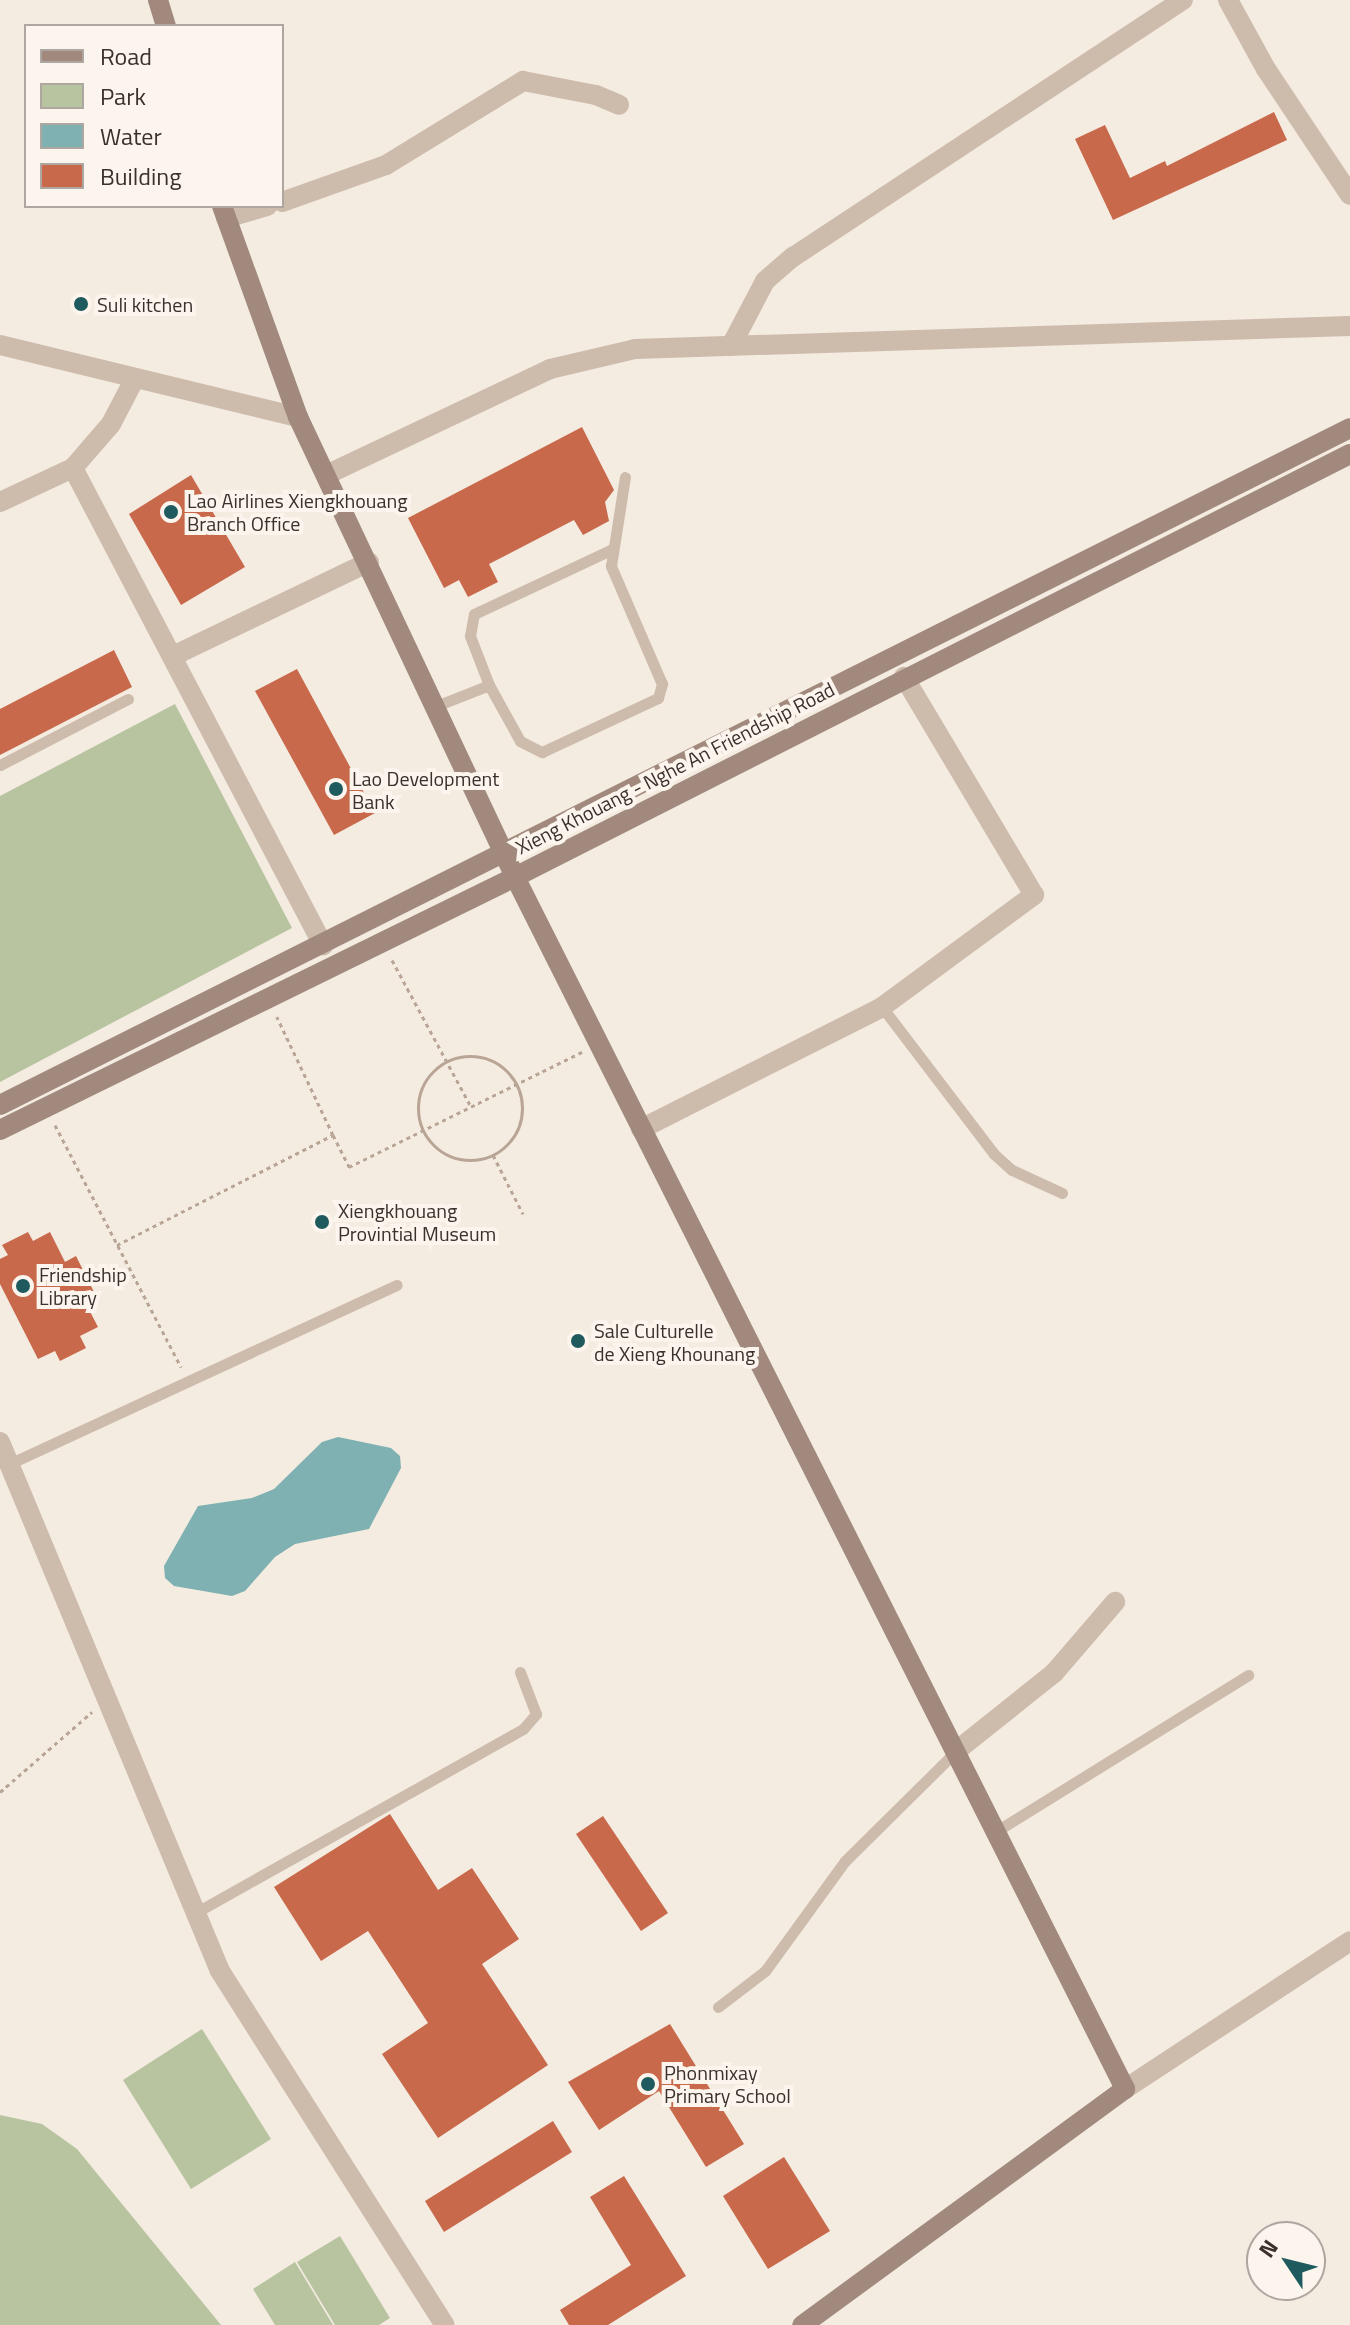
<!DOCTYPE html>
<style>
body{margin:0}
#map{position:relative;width:1350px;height:2325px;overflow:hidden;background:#f4ebe1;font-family:"Titillium Web",sans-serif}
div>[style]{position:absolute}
.green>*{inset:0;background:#b8c4a0}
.water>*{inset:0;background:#7fb0b2}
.building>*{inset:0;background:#c8694b}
.path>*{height:3px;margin-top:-1.5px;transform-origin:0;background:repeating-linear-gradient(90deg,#b9a596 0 4px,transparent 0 8px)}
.path>.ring{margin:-1.5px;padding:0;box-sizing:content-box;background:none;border:3px solid #b9a596;border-radius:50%}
.lane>*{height:11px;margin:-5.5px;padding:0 5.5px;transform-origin:5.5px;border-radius:5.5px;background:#cdbbac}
.street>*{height:20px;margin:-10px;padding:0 10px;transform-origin:10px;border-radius:10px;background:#cdbbac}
.secondary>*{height:20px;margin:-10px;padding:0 10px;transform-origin:10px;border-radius:10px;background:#a18a7d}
.dots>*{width:22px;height:22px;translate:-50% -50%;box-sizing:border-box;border:4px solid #fbf5ee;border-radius:50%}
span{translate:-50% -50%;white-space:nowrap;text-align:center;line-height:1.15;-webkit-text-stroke:8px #fbf5ee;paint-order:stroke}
.poi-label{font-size:20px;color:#3b302b}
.left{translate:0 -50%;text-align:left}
.street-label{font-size:20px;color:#3b302b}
.legend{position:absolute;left:24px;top:24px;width:260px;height:184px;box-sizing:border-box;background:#fbf5ee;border:2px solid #aea6a0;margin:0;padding:10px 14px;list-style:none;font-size:24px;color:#3b302b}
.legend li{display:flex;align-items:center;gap:16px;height:40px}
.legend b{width:40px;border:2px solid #aea6a0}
.north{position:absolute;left:1246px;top:2221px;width:80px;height:80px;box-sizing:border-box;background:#fbf5ee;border:2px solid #aea6a0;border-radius:50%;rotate:305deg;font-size:22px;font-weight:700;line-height:32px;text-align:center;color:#3b302b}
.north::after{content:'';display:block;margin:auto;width:28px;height:36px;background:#1f5a5e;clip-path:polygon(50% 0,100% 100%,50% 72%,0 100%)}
</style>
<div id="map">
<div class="green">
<i style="clip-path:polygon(175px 704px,292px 928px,0 1082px,0 796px)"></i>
<i style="clip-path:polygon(202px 2029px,271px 2139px,191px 2189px,123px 2080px)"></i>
<i style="clip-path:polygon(0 2115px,42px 2124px,77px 2149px,221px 2325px,0 2325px)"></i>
<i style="clip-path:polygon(340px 2236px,390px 2318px,379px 2325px,335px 2325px,297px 2262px)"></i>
<i style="clip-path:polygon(295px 2262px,333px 2325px,275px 2325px,253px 2289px)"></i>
</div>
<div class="water">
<i style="clip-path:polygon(338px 1437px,391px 1448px,400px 1456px,401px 1468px,369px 1529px,295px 1544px,275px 1557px,245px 1591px,232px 1596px,174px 1586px,165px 1578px,164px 1566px,198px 1506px,252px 1498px,274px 1489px,322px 1442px)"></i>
</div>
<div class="building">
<i style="clip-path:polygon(1274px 112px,1287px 140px,1113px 220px,1075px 139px,1105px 125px,1130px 178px,1165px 161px,1167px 166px)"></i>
<i style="clip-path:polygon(582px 427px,614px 490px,605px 502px,609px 521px,583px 535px,574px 520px,489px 564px,498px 582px,468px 597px,459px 580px,444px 588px,408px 518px)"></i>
<i style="clip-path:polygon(191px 475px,245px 567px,181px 605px,129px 514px)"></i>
<i style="clip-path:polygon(114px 650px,132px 687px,0 755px,0 709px)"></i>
<i style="clip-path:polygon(297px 669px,375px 813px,334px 835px,255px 691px)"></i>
<i style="clip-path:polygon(28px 1232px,33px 1241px,50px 1232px,65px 1262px,76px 1256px,95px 1294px,84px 1300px,98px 1327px,80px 1336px,86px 1348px,60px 1361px,55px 1351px,38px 1359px,0 1284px,0 1259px,8px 1255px,2px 1245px)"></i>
<i style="clip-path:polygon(390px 1814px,438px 1890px,472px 1868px,519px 1939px,482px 1964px,548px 2065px,438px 2138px,382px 2054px,428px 2023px,368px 1931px,321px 1961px,274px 1887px)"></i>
<i style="clip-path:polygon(603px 1816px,668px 1913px,641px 1931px,576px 1834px)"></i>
<i style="clip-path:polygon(670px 2024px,744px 2144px,706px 2167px,659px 2091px,599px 2130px,568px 2082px)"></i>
<i style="clip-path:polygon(553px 2121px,572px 2152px,444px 2232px,425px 2201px)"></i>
<i style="clip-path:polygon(784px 2157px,830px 2231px,768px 2269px,723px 2196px)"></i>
<i style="clip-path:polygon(624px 2176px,686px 2276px,608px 2325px,569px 2325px,560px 2310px,631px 2265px,590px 2197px)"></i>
</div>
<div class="path">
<i style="left:392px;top:960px;width:167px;rotate:61.7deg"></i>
<i class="ring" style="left:418px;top:1056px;width:101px;height:101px"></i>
<i style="left:55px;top:1125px;width:273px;rotate:62.5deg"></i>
<i style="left:333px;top:1135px;width:36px;rotate:63deg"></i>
<i style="left:349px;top:1167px;width:260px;rotate:-26.3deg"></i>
<i style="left:493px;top:1155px;width:66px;rotate:63deg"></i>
<i style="left:117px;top:1245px;width:242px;rotate:-27deg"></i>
<i style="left:333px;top:1135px;width:131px;rotate:-115.4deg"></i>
<i style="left:0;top:1792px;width:122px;rotate:-41deg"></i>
</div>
<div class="lane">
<i style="left:489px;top:685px;width:53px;rotate:-111.2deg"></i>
<i style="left:470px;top:636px;width:22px;rotate:-80deg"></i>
<i style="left:474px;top:614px;width:153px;rotate:-25.1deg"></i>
<i style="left:436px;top:706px;width:57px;rotate:-21.6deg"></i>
<i style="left:489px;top:685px;width:64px;rotate:61deg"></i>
<i style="left:520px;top:741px;width:25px;rotate:27deg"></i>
<i style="left:542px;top:752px;width:128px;rotate:-25deg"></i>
<i style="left:658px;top:698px;width:15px;rotate:-74deg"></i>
<i style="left:662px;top:684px;width:129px;rotate:-113.4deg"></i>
<i style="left:611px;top:566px;width:90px;rotate:-81.1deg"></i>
<i style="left:0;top:765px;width:144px;rotate:-27.3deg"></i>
<i style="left:882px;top:1007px;width:185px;rotate:52.7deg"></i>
<i style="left:994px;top:1154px;width:24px;rotate:42deg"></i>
<i style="left:1012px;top:1170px;width:55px;rotate:24.7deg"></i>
<i style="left:9px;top:1464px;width:427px;rotate:-24.8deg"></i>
<i style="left:995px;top:1832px;width:298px;rotate:-31.8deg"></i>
<i style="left:195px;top:1913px;width:376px;rotate:-29.3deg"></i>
<i style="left:523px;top:1729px;width:20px;rotate:-49deg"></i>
<i style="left:536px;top:1714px;width:45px;rotate:-110.9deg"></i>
<i style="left:718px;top:2007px;width:59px;rotate:-37.5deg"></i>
<i style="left:765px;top:1971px;width:136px;rotate:-54deg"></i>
<i style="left:845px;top:1861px;width:155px;rotate:-44.7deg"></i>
</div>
<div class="street">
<i style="left:1228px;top:0;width:79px;rotate:61.2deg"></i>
<i style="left:1266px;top:69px;width:151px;rotate:56.3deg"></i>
<i style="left:282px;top:202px;width:110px;rotate:-19.6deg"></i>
<i style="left:386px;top:165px;width:161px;rotate:-31.5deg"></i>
<i style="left:523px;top:81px;width:74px;rotate:10.9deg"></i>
<i style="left:596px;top:95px;width:25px;rotate:23deg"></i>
<i style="left:226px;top:218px;width:43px;rotate:-16.3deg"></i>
<i style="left:0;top:345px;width:307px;rotate:13.6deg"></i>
<i style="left:731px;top:346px;width:73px;rotate:-62.4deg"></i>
<i style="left:765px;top:281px;width:37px;rotate:-41deg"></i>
<i style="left:793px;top:257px;width:467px;rotate:-33.4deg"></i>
<i style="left:73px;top:468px;width:539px;rotate:62.34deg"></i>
<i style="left:326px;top:475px;width:248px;rotate:-25.3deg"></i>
<i style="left:550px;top:369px;width:87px;rotate:-13.2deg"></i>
<i style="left:635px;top:349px;width:715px;rotate:-1.84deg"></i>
<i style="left:0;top:502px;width:81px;rotate:-25deg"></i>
<i style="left:73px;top:468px;width:58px;rotate:-49.2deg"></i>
<i style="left:111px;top:424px;width:50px;rotate:-62.4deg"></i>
<i style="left:175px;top:655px;width:215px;rotate:-25.6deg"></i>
<i style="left:641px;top:1129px;width:270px;rotate:-26.8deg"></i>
<i style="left:882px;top:1007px;width:189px;rotate:-36.4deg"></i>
<i style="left:1034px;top:895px;width:254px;rotate:-120.8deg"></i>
<i style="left:0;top:1442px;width:573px;rotate:67.42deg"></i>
<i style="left:220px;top:1971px;width:419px;rotate:57.6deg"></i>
<i style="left:955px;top:1752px;width:127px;rotate:-38.6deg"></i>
<i style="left:1054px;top:1673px;width:94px;rotate:-49.3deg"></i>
<i style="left:1125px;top:2089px;width:269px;rotate:-33.3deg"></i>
</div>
<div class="secondary">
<i style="left:158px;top:0;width:27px;rotate:73deg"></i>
<i style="left:222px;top:206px;width:224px;rotate:70.2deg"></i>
<i style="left:298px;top:417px;width:509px;rotate:64.74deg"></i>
<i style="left:515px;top:877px;width:1357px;rotate:63.28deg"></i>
<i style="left:1125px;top:2089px;width:400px;rotate:143.8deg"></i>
<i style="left:0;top:1105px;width:1510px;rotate:-26.63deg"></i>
<i style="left:0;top:1130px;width:574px;rotate:-26.16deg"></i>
<i style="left:515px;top:877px;width:936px;rotate:-26.87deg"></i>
</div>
<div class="dots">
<i style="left:81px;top:304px;background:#1f5a5e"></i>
<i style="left:171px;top:512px;background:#1f5a5e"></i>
<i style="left:336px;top:789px;background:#1f5a5e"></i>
<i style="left:322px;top:1222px;background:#1f5a5e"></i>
<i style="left:23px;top:1286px;background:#1f5a5e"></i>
<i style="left:578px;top:1341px;background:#1f5a5e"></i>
<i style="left:648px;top:2084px;background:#1f5a5e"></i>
</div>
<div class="poi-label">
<span class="left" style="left:97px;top:304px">Suli kitchen</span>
<span class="left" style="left:187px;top:512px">Lao Airlines Xiengkhouang<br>Branch Office</span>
<span class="left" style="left:352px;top:790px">Lao Development<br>Bank</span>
<span class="left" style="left:338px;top:1222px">Xiengkhouang<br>Provintial Museum</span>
<span class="left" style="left:39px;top:1286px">Friendship<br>Library</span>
<span class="left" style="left:594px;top:1342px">Sale Culturelle<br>de Xieng Khounang</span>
<span class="left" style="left:664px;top:2084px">Phonmixay<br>Primary School</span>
</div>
<div class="street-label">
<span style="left:675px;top:768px;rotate:-27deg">Xieng Khouang - Nghe An Friendship Road</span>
</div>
<ul class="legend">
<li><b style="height:10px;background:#a18a7d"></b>Road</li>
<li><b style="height:22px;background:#b8c4a0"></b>Park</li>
<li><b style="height:22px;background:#7fb0b2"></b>Water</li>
<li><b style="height:22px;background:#c8694b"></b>Building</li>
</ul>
<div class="north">N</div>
</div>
